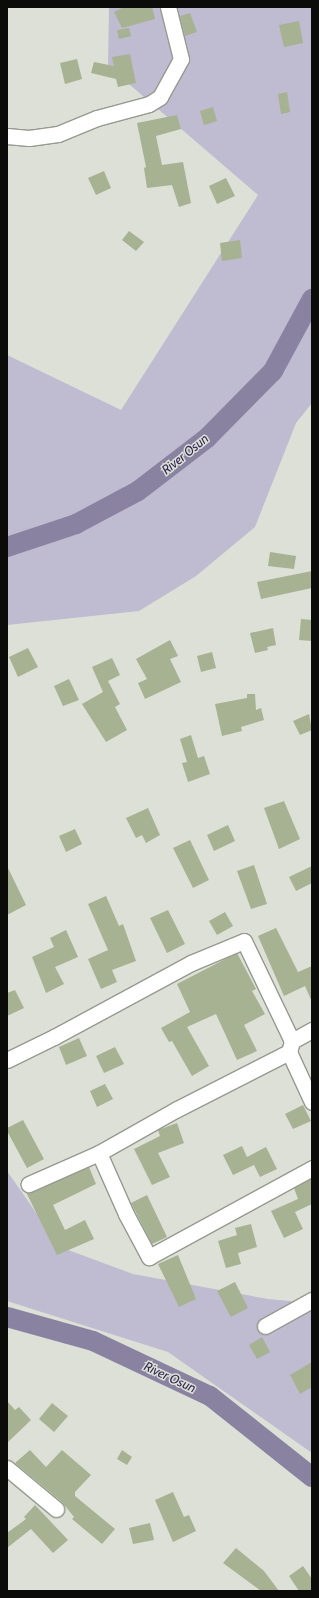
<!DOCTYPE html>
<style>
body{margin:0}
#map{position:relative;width:319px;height:1598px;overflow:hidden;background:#dce0d6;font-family:Cabin,sans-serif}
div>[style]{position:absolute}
.green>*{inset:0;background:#bfbbd1}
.river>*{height:20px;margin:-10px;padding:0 10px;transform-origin:10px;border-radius:10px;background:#8982a1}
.building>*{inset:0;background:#a7b292}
.roads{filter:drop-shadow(1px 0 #969990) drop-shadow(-1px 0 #969990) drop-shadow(0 1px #969990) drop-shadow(0 -1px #969990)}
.minor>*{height:15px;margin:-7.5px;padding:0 7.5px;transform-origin:7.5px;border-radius:7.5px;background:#fff}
span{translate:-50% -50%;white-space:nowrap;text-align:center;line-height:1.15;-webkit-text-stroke:3px #dce0d6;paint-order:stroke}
.water-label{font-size:13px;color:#342854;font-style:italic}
.frame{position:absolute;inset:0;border:8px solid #0b0c09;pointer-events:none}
</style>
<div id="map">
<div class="green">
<i style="clip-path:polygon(109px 7px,312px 7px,312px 403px,296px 423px,255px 527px,196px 576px,139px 611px,7px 625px,7px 355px,121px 410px,258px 195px,108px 66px)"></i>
<i style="clip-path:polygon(7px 1171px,60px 1247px,133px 1274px,268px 1299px,312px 1303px,312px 1453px,168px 1352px,7px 1301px)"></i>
</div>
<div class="river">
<i style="left:7px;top:547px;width:73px;rotate:-18.4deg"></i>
<i style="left:76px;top:524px;width:70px;rotate:-28deg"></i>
<i style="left:138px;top:491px;width:87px;rotate:-37.5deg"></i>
<i style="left:207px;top:438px;width:94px;rotate:-45.4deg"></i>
<i style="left:273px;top:371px;width:82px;rotate:-61.6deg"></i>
<i style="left:7px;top:1317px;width:89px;rotate:15.6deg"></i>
<i style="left:93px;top:1341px;width:129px;rotate:25.2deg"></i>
<i style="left:210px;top:1396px;width:130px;rotate:38.5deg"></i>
</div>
<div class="building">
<i style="clip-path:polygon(124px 7px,152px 7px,155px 19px,122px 28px,114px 12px)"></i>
<i style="clip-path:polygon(190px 13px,197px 32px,185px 36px,180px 16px)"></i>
<i style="clip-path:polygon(299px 21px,303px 43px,284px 47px,279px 25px)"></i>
<i style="clip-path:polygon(129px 28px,131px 36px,119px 39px,117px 30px)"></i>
<i style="clip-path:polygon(130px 54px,136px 83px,118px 87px,116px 79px,91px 73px,94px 62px,114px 66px,112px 57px)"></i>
<i style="clip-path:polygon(77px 59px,82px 79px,65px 84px,60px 63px)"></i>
<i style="clip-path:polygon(287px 92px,290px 112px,281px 114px,278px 94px)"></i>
<i style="clip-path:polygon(213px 107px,217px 121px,204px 125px,200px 111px)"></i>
<i style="clip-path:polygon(177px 115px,181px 129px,156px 136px,162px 165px,183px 162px,191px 203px,179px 207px,172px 185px,147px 188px,144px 168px,146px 167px,137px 123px)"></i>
<i style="clip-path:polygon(104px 171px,111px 188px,96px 195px,88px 178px)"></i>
<i style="clip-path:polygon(226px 178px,235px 196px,217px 204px,209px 186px)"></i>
<i style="clip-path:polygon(129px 231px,144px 242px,136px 251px,122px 240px)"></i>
<i style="clip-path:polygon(240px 240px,242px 258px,222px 261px,220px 243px)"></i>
<i style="clip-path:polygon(270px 552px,296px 556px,294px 569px,268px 566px)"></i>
<i style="clip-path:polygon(312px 571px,312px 588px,261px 599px,257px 582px)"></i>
<i style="clip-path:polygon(301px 619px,312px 620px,312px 641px,299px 640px)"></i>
<i style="clip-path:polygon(273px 628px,276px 645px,267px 647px,268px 650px,255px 653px,250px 633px)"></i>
<i style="clip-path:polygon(170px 640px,178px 656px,170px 659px,181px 682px,145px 699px,138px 683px,147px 679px,136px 659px)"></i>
<i style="clip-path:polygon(28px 648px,38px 667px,18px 677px,9px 657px)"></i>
<i style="clip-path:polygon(212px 652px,216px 668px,201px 672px,197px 656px)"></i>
<i style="clip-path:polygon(112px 658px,120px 675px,108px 681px,120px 704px,115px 707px,127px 730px,106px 742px,82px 704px,103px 692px,92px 667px)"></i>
<i style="clip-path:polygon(69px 679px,79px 700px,63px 706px,54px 686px)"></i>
<i style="clip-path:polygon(247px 694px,255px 694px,256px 710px,261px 708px,264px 720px,241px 727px,242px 731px,222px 736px,215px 704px,247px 698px)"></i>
<i style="clip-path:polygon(309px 714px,312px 730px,300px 735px,293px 721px)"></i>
<i style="clip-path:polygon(191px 735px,198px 758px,204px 756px,210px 774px,188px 782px,182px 763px,187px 762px,180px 739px)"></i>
<i style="clip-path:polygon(284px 801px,300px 839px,279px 849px,264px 808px)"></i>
<i style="clip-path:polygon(148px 808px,160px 835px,146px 843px,142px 835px,136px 838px,126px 818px)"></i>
<i style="clip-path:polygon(228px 825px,235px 841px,214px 851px,207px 835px)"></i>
<i style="clip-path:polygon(75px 829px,82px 844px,66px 852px,59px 836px)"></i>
<i style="clip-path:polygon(190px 840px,209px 880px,193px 888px,173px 848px)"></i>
<i style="clip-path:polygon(254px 865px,267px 904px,251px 909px,237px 871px)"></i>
<i style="clip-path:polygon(7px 866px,26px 905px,7px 915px)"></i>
<i style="clip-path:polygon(312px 866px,312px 883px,296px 891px,289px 877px)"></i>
<i style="clip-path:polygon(106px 896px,119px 926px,123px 924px,136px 961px,112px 970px,117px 982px,101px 989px,88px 959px,108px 950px,88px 904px)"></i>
<i style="clip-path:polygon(168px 910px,185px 944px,167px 953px,150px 918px)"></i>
<i style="clip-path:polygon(225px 912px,233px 926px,217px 935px,209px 921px)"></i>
<i style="clip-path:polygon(276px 928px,298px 972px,312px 966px,312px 1002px,305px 986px,284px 996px,258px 936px)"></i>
<i style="clip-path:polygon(66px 930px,78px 957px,55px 967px,64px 984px,46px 993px,32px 957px,54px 947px,50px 938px)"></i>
<i style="clip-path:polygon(237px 953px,256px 989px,252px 991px,265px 1014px,244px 1025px,257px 1051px,237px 1060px,216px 1014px,187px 1027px,209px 1066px,192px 1076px,172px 1041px,169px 1042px,161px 1028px,190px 1012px,177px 984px)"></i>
<i style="clip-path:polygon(15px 990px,24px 1008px,7px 1016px,7px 993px)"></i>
<i style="clip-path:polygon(79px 1038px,87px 1056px,66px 1065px,59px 1047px)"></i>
<i style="clip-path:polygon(115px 1047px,124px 1064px,104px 1073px,96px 1056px)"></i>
<i style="clip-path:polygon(105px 1084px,113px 1099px,97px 1107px,90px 1091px)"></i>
<i style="clip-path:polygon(303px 1105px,311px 1121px,293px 1129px,285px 1114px)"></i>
<i style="clip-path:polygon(23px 1120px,44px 1159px,27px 1168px,7px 1131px,7px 1128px)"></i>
<i style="clip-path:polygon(177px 1123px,184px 1143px,158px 1153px,170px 1177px,152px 1185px,134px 1149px,160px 1136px,158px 1130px)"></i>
<i style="clip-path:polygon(242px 1146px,247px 1157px,266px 1147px,277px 1169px,260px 1177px,254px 1165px,233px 1175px,223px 1155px)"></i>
<i style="clip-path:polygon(89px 1167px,96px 1184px,53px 1205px,65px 1230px,85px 1220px,94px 1239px,57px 1255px,26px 1192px,33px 1192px)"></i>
<i style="clip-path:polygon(312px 1178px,312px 1204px,295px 1212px,303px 1229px,284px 1238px,271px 1211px,298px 1199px,294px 1188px)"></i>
<i style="clip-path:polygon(147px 1195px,167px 1237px,152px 1244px,131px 1203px)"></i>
<i style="clip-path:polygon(251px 1224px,257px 1247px,238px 1253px,241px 1264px,226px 1268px,218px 1241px,237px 1235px,235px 1228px)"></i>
<i style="clip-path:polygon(178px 1255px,196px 1299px,179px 1307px,158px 1264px)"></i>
<i style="clip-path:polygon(235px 1282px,248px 1308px,231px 1317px,217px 1291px)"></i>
<i style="clip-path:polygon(262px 1337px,270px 1352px,257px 1359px,249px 1345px)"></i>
<i style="clip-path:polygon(312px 1362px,312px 1387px,300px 1394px,290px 1375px)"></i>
<i style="clip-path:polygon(7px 1401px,15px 1410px,19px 1407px,31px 1420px,7px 1443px)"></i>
<i style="clip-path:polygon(52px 1403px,68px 1416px,54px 1432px,39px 1419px)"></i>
<i style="clip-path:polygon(30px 1450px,46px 1467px,62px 1450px,91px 1475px,75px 1492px,75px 1496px,115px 1529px,102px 1544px,72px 1519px,74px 1517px,62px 1502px,15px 1463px)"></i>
<i style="clip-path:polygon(122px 1450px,132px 1457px,127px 1465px,117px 1459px)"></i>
<i style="clip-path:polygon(173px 1492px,184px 1517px,189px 1515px,196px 1531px,173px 1542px,155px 1500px)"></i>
<i style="clip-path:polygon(35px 1505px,68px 1540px,53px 1553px,31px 1529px,7px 1548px,7px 1533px,26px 1519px,24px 1517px)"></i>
<i style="clip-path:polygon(150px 1523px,154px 1540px,133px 1544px,129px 1528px)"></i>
<i style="clip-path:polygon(236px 1548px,264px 1571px,279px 1591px,261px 1591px,223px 1563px)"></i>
<i style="clip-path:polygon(303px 1566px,312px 1579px,312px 1591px,299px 1591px,289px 1576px)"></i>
</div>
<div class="roads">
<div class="minor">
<i style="left:7px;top:136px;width:22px;rotate:5deg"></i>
<i style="left:29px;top:138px;width:29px;rotate:-8deg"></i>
<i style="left:58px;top:134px;width:42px;rotate:-22.3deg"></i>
<i style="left:97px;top:118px;width:54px;rotate:-15.1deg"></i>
<i style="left:149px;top:104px;width:13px;rotate:-32deg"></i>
<i style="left:160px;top:97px;width:43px;rotate:-61.1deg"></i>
<i style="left:181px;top:59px;width:54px;rotate:-104deg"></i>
<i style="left:292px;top:1041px;width:23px;rotate:-29deg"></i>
<i style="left:289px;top:1052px;width:55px;rotate:65.3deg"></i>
<i style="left:7px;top:1060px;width:52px;rotate:-26.1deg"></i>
<i style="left:54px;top:1037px;width:156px;rotate:-28.4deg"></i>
<i style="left:191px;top:963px;width:57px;rotate:-22.5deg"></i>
<i style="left:244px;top:941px;width:111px;rotate:64.4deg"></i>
<i style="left:292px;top:1041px;width:11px;rotate:105deg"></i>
<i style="left:289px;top:1052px;width:126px;rotate:153deg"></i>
<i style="left:177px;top:1109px;width:90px;rotate:150.6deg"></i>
<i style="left:99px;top:1153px;width:77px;rotate:156.1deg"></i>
<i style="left:99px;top:1153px;width:67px;rotate:66.1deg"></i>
<i style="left:126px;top:1214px;width:49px;rotate:61.9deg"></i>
<i style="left:149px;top:1257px;width:186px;rotate:-28.6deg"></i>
<i style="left:265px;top:1326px;width:54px;rotate:-29deg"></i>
<i style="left:7px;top:1468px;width:64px;rotate:39.9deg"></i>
</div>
</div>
<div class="water-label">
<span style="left:185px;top:454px;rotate:-39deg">River Osun</span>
<span style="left:170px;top:1377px;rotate:25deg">River Osun</span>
</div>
<div class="frame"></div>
</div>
